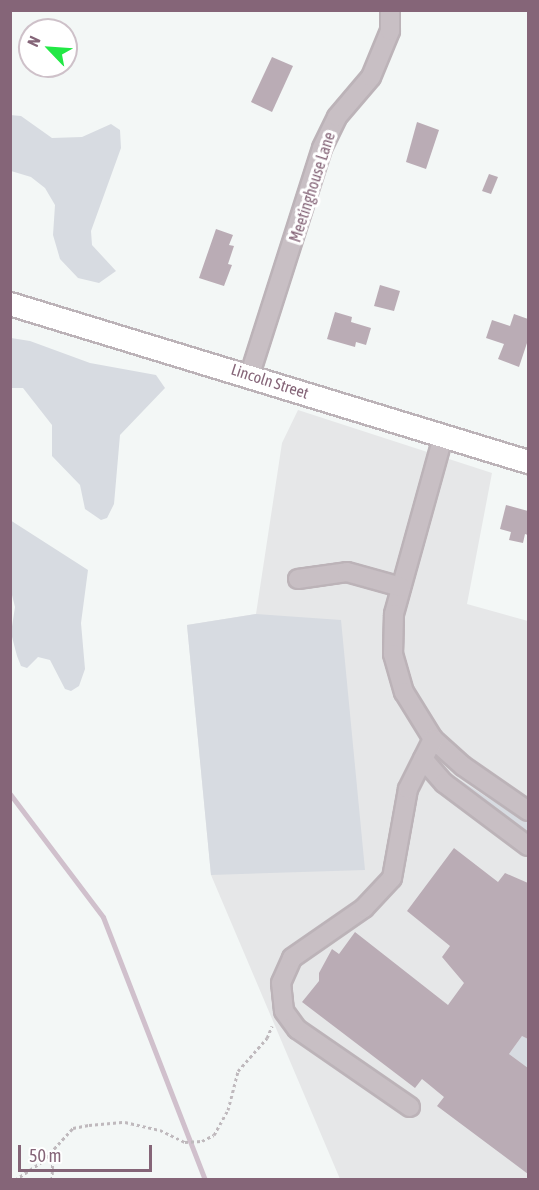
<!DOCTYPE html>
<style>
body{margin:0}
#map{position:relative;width:539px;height:1190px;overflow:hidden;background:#f3f7f6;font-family:"Asap Condensed",sans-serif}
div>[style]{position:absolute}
.built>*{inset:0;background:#e6e7e8}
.green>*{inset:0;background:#d7dbe1}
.stream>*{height:5px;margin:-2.5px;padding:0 2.5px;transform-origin:2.5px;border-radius:2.5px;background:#d0c0cc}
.building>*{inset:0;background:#baacb5}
.path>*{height:3px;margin-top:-1.5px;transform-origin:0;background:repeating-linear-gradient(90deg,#bfb9bd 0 3px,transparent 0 6px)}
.roads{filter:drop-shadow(2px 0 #bcb3b8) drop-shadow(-2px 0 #bcb3b8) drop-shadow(0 2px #bcb3b8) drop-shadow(0 -2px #bcb3b8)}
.minor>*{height:18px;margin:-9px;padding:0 9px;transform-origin:9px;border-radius:9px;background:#c8bfc4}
.major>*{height:22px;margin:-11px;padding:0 11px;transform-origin:11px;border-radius:11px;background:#fff}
span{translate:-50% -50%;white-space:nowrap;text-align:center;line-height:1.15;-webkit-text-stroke:6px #fff;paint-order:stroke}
.street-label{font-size:16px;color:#856578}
.frame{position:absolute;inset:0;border:12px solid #856578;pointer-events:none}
.north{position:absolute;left:18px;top:18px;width:60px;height:60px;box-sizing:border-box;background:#fff;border:2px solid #cec1c9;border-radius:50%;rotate:295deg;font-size:16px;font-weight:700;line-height:24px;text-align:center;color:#856578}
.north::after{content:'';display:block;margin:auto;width:21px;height:27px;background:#22e845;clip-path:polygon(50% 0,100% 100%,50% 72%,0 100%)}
.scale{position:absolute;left:18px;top:1145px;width:134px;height:27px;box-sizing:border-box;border:3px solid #856578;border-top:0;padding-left:8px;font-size:18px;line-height:21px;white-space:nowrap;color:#856578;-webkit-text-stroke:4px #fff;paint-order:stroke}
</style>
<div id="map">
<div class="built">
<i style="clip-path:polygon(298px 410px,492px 473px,467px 604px,528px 621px,528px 1179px,340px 1179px,211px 875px,187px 625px,256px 614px,282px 443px)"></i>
</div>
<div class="green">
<i style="clip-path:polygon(10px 115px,21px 116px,52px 138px,82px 137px,111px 124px,120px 130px,121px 148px,91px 231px,92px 245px,116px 271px,99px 283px,78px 278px,60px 259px,53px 235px,55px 205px,45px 188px,31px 177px,11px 171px)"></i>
<i style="clip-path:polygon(11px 338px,30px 341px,90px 363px,156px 375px,165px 388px,120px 435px,114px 504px,107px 518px,101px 520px,85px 509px,80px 485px,52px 456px,52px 425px,23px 388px,11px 388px)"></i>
<i style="clip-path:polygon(10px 520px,88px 570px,81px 623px,85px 669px,79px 686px,71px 691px,65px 689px,50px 660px,38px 657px,27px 668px,21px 666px,17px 656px,11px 633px,15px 607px,10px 587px)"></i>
<i style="clip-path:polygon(256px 614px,341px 620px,365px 870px,211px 875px,187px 625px)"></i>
<i style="clip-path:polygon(444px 770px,528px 823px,528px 840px,459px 788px)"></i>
<i style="clip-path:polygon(522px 1036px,528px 1039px,528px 1068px,509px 1054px)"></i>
</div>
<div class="stream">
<i style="left:10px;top:794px;width:154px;rotate:52.9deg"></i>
<i style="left:103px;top:917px;width:282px;rotate:68.8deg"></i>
</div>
<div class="building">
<i style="clip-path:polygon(272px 57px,293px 66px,272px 112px,251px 102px)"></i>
<i style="clip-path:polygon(417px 122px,439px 130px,426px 169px,406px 162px)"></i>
<i style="clip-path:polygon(489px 174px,498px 177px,491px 194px,482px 191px)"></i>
<i style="clip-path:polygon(216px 229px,233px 235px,229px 245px,234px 246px,228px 264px,232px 265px,224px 286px,199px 278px)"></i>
<i style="clip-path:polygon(380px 285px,400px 291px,394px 311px,374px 306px)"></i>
<i style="clip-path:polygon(335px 312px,352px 317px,351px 322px,371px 328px,366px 345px,356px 342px,355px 347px,327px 339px)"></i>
<i style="clip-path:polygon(514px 314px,528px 319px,528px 340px,519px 367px,498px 359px,504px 344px,486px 338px,492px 320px,510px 326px)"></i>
<i style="clip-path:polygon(506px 505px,528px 511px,528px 535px,525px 534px,523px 543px,509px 540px,511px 532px,500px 529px)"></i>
<i style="clip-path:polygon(454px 848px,498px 882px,505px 873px,528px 883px,528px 1039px,522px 1036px,509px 1054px,528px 1068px,528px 1174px,437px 1106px,444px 1097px,427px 1083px,422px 1079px,415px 1088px,302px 1002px,319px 981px,319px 973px,332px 949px,339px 954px,355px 932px,448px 1005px,464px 983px,442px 957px,450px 946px,407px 911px)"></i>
</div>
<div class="path">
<i style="left:15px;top:1180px;width:32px;rotate:-34deg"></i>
<i style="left:42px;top:1162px;width:46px;rotate:-47.6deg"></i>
<i style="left:73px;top:1128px;width:16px;rotate:-11deg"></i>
<i style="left:89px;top:1125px;width:36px;rotate:-5deg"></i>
<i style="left:125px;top:1122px;width:36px;rotate:13deg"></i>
<i style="left:160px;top:1130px;width:28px;rotate:26deg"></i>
<i style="left:185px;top:1142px;width:17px;rotate:-3deg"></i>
<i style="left:202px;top:1141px;width:13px;rotate:-27deg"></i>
<i style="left:214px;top:1135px;width:29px;rotate:-61deg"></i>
<i style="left:228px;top:1110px;width:40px;rotate:-75.6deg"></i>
<i style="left:238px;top:1071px;width:44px;rotate:-48.7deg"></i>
<i style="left:267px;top:1038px;width:13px;rotate:-67deg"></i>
<i style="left:52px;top:1180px;width:29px;rotate:-88deg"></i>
</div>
<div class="roads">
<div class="minor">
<i style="left:250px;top:374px;width:237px;rotate:-72.3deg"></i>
<i style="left:322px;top:148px;width:34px;rotate:-64deg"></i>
<i style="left:337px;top:117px;width:52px;rotate:-49.6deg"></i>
<i style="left:371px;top:77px;width:50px;rotate:-67.6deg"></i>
<i style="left:390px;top:31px;width:21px;rotate:-90deg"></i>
<i style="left:443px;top:437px;width:184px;rotate:105.5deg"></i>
<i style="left:394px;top:614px;width:40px;rotate:91.4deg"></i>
<i style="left:393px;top:654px;width:40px;rotate:74deg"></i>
<i style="left:404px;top:692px;width:55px;rotate:58.3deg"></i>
<i style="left:433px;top:739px;width:40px;rotate:42deg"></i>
<i style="left:463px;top:766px;width:79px;rotate:34.7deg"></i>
<i style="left:298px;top:579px;width:49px;rotate:-8.1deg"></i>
<i style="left:347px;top:572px;width:56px;rotate:15.5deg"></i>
<i style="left:423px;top:759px;width:32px;rotate:49deg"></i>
<i style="left:444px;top:783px;width:105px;rotate:36.9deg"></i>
<i style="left:410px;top:1107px;width:137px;rotate:-145.4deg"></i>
<i style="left:297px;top:1029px;width:22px;rotate:-126deg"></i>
<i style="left:284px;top:1011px;width:28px;rotate:-96deg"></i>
<i style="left:281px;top:983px;width:27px;rotate:-66deg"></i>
<i style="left:292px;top:958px;width:88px;rotate:-34.8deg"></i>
<i style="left:364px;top:908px;width:41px;rotate:-47deg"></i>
<i style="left:392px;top:878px;width:90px;rotate:-79.8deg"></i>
<i style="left:408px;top:789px;width:56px;rotate:-63.4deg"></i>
</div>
<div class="major">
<i style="left:10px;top:304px;width:542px;rotate:16.96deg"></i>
</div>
</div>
<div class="street-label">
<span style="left:312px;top:187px;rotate:-72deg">Meetinghouse Lane</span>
<span style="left:270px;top:381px;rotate:18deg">Lincoln Street</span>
</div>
<div class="frame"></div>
<div class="north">N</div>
<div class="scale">50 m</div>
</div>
